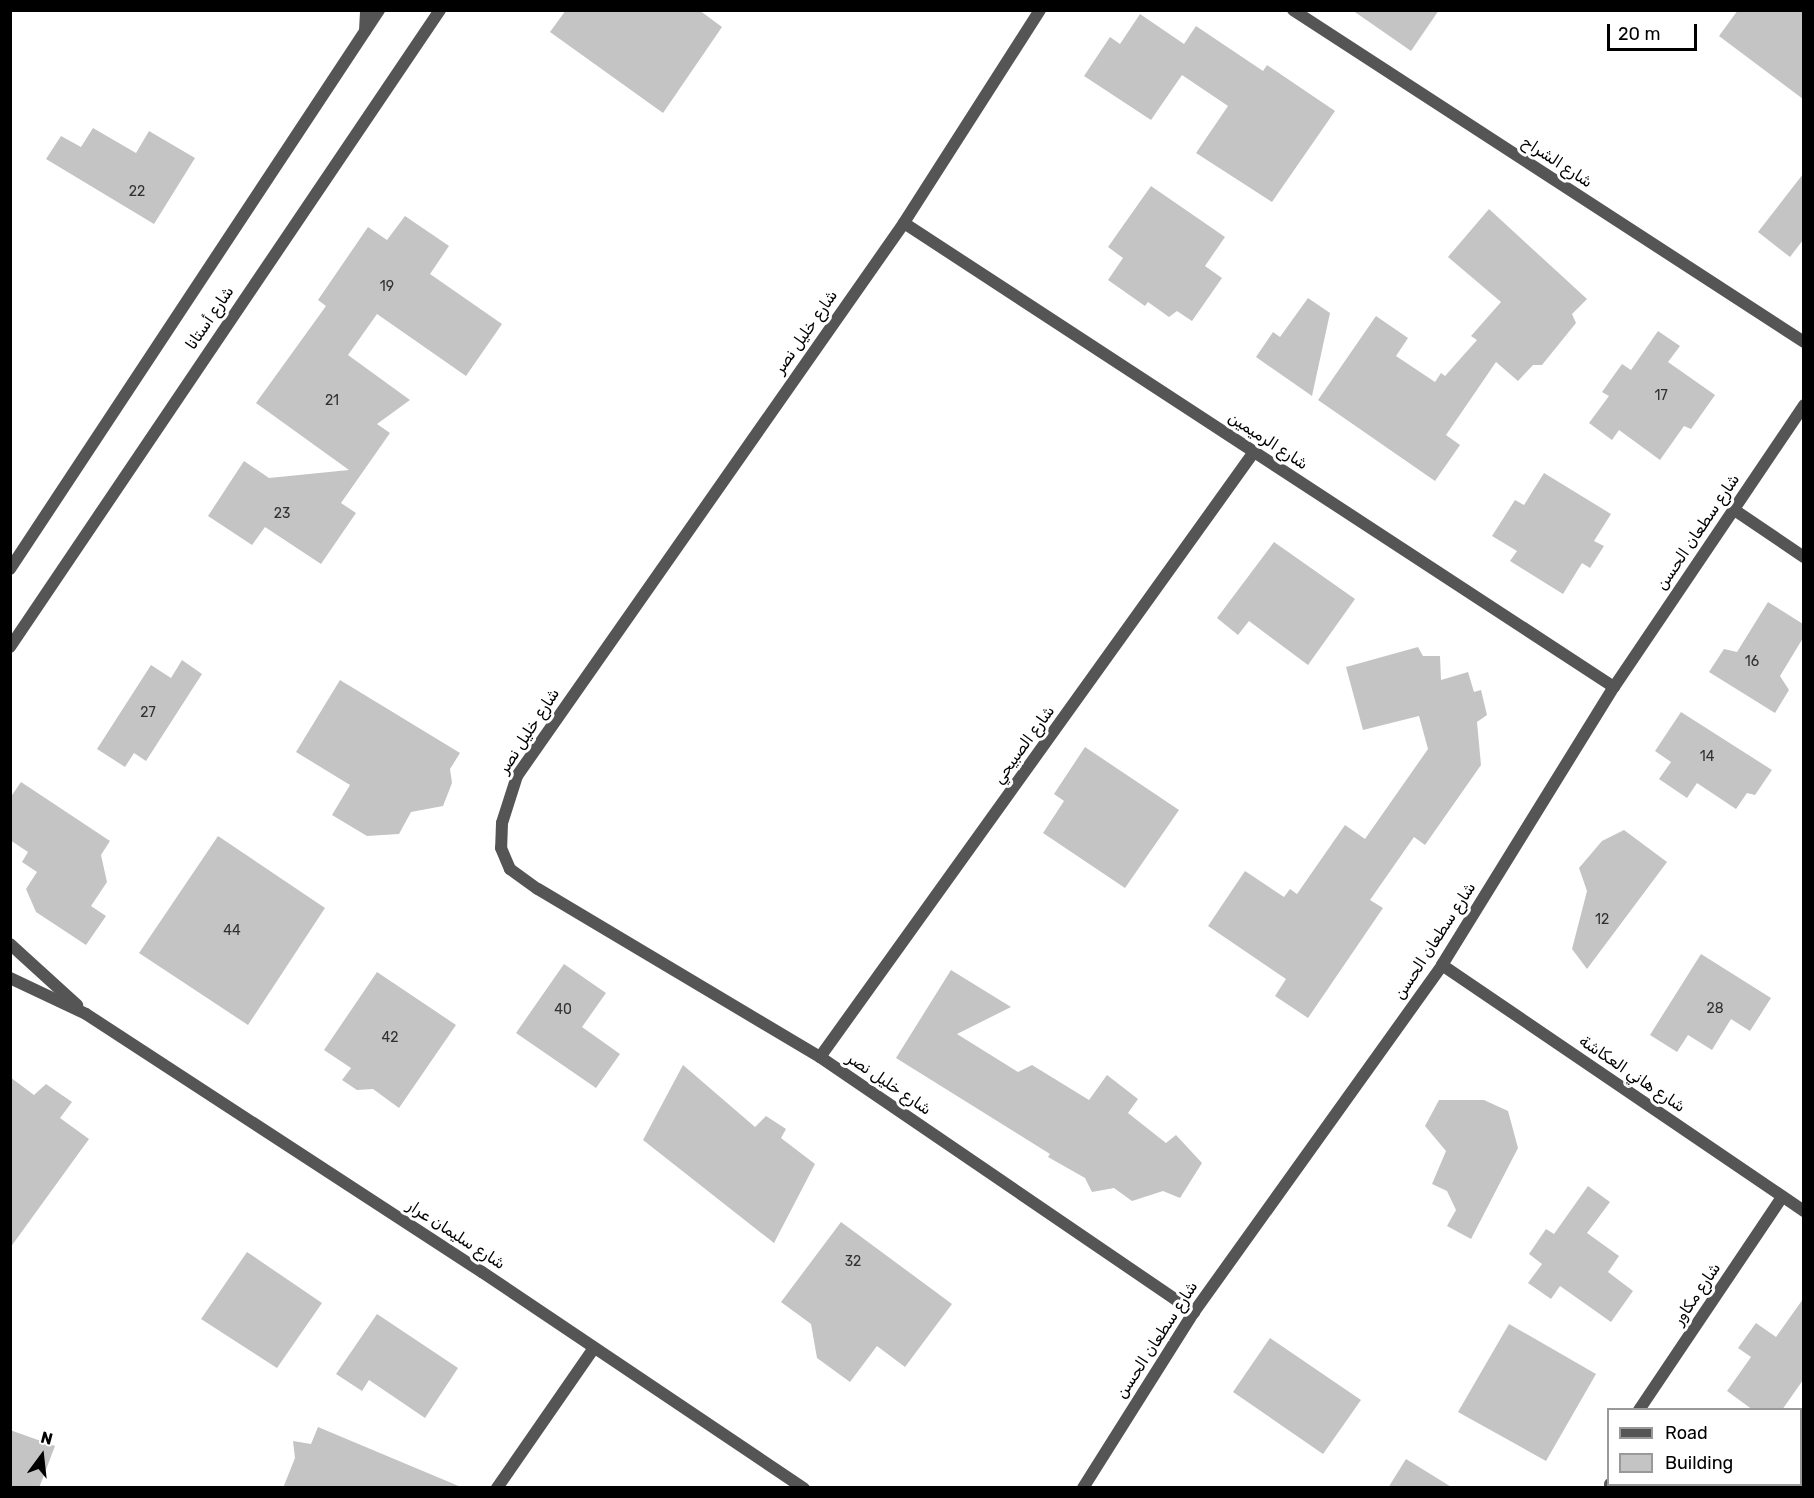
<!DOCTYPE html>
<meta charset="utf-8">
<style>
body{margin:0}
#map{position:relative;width:1814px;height:1498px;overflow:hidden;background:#fff;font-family:Rubik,Vazirmatn,sans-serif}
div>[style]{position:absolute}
.building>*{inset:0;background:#c4c4c4}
.service>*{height:12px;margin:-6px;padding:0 6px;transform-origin:6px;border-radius:6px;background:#555}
.minor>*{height:12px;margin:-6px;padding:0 6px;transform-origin:6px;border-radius:6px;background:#555}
.tertiary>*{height:12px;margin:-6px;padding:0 6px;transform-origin:6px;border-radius:6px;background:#555}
span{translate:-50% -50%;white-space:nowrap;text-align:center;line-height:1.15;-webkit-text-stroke:6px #fff;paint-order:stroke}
.number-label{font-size:14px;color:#313131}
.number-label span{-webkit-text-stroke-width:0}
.street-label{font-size:16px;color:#000}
.frame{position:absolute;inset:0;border:12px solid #000;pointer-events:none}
.legend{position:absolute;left:1607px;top:1408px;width:195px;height:78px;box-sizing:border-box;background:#fff;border:2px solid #999;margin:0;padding:8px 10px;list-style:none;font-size:18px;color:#000}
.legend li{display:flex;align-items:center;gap:12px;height:30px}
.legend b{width:30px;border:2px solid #999}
.north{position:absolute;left:12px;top:1426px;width:60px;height:60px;-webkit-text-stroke:4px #fff;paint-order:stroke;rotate:15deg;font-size:16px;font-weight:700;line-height:24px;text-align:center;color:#000}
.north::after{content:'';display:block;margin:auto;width:21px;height:27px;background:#000;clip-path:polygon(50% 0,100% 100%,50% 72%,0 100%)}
.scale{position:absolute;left:1607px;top:24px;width:90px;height:27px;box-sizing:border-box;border:3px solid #000;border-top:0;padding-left:8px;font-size:18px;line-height:21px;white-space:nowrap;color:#000;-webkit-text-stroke:4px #fff;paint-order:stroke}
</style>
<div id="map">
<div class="building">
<i style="clip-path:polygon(566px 10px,699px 10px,722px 27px,663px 113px,550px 32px)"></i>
<i style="clip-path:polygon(1352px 10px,1439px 10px,1411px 51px)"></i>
<i style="clip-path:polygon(1738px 10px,1803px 10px,1803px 99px,1719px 36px)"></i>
<i style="clip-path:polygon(1140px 14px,1184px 44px,1196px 26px,1263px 71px,1267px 65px,1335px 111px,1272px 202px,1196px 153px,1228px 106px,1182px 75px,1151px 120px,1084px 76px,1110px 37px,1120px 44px)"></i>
<i style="clip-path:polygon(93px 128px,136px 153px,149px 131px,195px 158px,154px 224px,46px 159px,61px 136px,81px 147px)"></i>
<i style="clip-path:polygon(1803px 174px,1803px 240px,1790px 257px,1758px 232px)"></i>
<i style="clip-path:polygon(1151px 186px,1225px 237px,1205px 266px,1222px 278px,1192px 321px,1177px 311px,1169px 317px,1148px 302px,1145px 306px,1108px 280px,1123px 258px,1108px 247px)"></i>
<i style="clip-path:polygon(1489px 209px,1587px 299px,1572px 314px,1576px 323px,1542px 365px,1533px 365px,1518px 381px,1496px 362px,1446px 435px,1460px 445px,1435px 481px,1318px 400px,1376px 316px,1408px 338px,1396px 356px,1435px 382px,1441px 373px,1445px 376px,1477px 340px,1471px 336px,1501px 302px,1448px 257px)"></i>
<i style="clip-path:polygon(405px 216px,449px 246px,430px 274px,502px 324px,466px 376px,377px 314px,348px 355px,410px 400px,377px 424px,390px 433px,341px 503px,356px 513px,321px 564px,265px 527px,252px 545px,208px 516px,244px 461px,269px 478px,349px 470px,256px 403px,326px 306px,318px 300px,368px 227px,387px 240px)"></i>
<i style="clip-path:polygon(1308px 298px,1330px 313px,1312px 396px,1256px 357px,1273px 332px,1280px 337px)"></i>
<i style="clip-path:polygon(1658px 331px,1680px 346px,1668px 362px,1715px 395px,1691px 429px,1684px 426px,1660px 460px,1619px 430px,1612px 440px,1589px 423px,1609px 396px,1602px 392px,1622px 364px,1631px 370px)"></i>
<i style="clip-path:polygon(1544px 473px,1611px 514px,1594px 541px,1604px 546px,1590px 568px,1582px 563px,1563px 594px,1510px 561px,1517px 551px,1492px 536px,1515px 500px,1524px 505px)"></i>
<i style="clip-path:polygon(1274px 542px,1355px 599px,1308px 665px,1249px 621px,1238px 635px,1217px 618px)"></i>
<i style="clip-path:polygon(1768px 602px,1803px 624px,1803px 638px,1780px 676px,1789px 690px,1775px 713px,1709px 672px,1724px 649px,1737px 652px)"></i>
<i style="clip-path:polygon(1418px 647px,1423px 656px,1440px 656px,1441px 680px,1468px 672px,1474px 692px,1481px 690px,1487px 715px,1477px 722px,1481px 765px,1425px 845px,1414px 837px,1370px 900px,1383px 908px,1308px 1018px,1275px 996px,1286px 979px,1208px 926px,1245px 871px,1284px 897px,1290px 889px,1297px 894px,1345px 825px,1365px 839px,1428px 749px,1419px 716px,1363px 730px,1346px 667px)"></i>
<i style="clip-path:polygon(182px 660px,202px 674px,146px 761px,134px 753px,125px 767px,97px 749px,151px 665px,171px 678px)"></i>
<i style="clip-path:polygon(340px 680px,460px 753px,450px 769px,452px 783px,443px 806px,411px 812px,399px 834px,367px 836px,332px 815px,350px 785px,296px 752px)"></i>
<i style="clip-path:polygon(1681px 712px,1772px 770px,1755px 795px,1747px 793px,1736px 809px,1697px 783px,1687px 798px,1659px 779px,1671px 762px,1655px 751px)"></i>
<i style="clip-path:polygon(1085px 747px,1179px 810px,1125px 888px,1043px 833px,1064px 801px,1054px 794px)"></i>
<i style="clip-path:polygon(21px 782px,110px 841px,101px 855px,107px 882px,91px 906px,106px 916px,86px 945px,36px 912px,26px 889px,37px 872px,22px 862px,28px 852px,10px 840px,10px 798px)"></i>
<i style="clip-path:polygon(1624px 830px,1667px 862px,1587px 969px,1572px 949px,1587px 891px,1579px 868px,1602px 841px)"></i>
<i style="clip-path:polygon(218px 836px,325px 908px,248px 1025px,139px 953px)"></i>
<i style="clip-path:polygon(1701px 954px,1771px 998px,1750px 1031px,1731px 1019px,1712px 1050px,1688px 1035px,1677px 1052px,1650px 1035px)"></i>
<i style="clip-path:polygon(564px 964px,606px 993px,582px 1027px,620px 1054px,596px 1088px,516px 1033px)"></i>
<i style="clip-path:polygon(951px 970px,1011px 1007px,957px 1034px,1018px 1072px,1032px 1065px,1089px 1100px,1107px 1075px,1138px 1099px,1128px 1113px,1166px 1143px,1176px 1135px,1202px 1163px,1180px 1198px,1163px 1191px,1132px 1201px,1114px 1188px,1092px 1192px,1085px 1178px,1048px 1157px,1050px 1154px,896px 1058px)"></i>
<i style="clip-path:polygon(377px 972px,456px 1025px,399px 1108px,373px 1089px,357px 1090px,342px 1080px,351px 1068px,324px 1050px)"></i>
<i style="clip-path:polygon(683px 1065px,755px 1127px,766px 1116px,786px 1129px,781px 1138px,815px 1164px,774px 1243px,643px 1140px)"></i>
<i style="clip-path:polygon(10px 1077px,34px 1095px,46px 1084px,72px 1102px,60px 1118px,89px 1139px,10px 1248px)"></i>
<i style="clip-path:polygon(1439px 1100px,1484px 1100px,1508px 1111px,1518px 1148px,1471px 1239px,1447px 1226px,1456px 1210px,1447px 1191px,1432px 1184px,1446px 1151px,1425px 1126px)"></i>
<i style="clip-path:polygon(1588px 1186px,1610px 1202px,1587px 1233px,1619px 1256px,1608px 1272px,1633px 1291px,1611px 1322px,1560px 1286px,1551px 1299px,1528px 1283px,1542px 1264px,1529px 1254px,1546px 1229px,1554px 1234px)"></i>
<i style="clip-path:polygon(841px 1222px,952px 1304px,905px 1367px,877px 1346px,850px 1382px,817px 1358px,811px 1324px,781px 1302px)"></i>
<i style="clip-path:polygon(247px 1252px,322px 1303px,277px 1368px,201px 1319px)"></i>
<i style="clip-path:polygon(1803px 1299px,1803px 1380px,1782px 1410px,1753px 1410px,1727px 1391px,1751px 1357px,1738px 1348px,1756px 1323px,1776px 1337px)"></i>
<i style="clip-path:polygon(377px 1314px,458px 1368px,425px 1418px,369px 1380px,362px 1391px,336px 1374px)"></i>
<i style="clip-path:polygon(1509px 1324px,1596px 1374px,1546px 1461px,1458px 1412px)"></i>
<i style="clip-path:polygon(1270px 1338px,1361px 1400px,1323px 1454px,1233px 1392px)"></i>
<i style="clip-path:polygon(318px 1427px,461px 1487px,461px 1488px,283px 1488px,295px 1458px,293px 1441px,311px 1444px)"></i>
<i style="clip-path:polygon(10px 1430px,55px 1446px,39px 1488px,10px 1488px)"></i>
<i style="clip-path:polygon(1406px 1459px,1453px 1488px,1388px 1488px)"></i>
</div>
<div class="service">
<i style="left:1733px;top:509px;width:86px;rotate:34.1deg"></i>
</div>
<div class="minor">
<i style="left:1040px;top:10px;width:253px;rotate:122.6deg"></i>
<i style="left:904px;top:223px;width:675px;rotate:124.99deg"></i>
<i style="left:517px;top:776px;width:49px;rotate:107.7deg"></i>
<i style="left:502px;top:823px;width:25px;rotate:92deg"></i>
<i style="left:501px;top:848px;width:23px;rotate:67deg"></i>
<i style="left:510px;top:869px;width:34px;rotate:36deg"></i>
<i style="left:538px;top:889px;width:328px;rotate:30.8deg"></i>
<i style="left:820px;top:1057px;width:453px;rotate:34.3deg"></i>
<i style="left:1293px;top:10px;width:609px;rotate:33.01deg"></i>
<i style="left:365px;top:31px;width:21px;rotate:-87deg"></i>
<i style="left:904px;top:223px;width:848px;rotate:33.17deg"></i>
<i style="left:10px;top:944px;width:91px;rotate:42.3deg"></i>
<i style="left:1442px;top:965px;width:438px;rotate:34.2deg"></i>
<i style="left:10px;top:978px;width:84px;rotate:25.3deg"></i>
<i style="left:86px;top:1014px;width:473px;rotate:33.1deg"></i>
<i style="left:482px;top:1272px;width:388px;rotate:33.9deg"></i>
<i style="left:820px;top:1057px;width:745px;rotate:-54.35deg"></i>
<i style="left:1639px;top:1410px;width:257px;rotate:-56.1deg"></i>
<i style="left:497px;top:1488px;width:170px;rotate:-55.3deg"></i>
<i style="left:1083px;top:1488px;width:208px;rotate:-57.8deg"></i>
<i style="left:1194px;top:1312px;width:427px;rotate:-54.4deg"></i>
<i style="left:1442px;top:965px;width:327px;rotate:-58.3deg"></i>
<i style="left:1614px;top:687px;width:340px;rotate:-56deg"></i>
<i style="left:1610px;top:1488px;width:4px;rotate:-90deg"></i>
</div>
<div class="tertiary">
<i style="left:10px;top:569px;width:670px;rotate:-56.57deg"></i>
<i style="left:10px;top:647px;width:769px;rotate:-55.98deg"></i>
</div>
<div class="number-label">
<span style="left:137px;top:192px">22</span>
<span style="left:387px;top:287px">19</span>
<span style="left:1661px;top:396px">17</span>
<span style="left:332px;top:401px">21</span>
<span style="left:282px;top:514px">23</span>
<span style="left:1752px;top:662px">16</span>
<span style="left:148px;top:713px">27</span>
<span style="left:1707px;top:757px">14</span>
<span style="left:1602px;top:920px">12</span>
<span style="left:232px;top:931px">44</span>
<span style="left:1715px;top:1009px">28</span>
<span style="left:563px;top:1010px">40</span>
<span style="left:390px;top:1038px">42</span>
<span style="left:853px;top:1262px">32</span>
</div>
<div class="street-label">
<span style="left:1557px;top:162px;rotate:33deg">شارع الشراح</span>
<span style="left:210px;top:318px;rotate:-56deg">شارع أستانا</span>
<span style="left:806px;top:332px;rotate:-55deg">شارع خليل نصر</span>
<span style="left:1268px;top:441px;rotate:33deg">شارع الرميمين</span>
<span style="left:1698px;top:532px;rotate:-56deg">شارع سطعان الحسن</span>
<span style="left:529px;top:731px;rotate:-57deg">شارع خليل نصر</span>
<span style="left:1024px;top:745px;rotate:-54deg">شارع الصبيحي</span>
<span style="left:1435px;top:941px;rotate:-57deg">شارع سطعان الحسن</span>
<span style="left:1632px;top:1074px;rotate:34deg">شارع هاني العكاشة</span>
<span style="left:889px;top:1084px;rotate:34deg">شارع خليل نصر</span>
<span style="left:456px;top:1235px;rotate:33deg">شارع سليمان عرار</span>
<span style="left:1697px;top:1294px;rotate:-56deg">شارع مكاور</span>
<span style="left:1157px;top:1340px;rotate:-57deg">شارع سطعان الحسن</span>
</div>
<div class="frame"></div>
<ul class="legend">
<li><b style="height:8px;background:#555"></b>Road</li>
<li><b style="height:16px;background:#c4c4c4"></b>Building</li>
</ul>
<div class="north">N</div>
<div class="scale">20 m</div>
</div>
